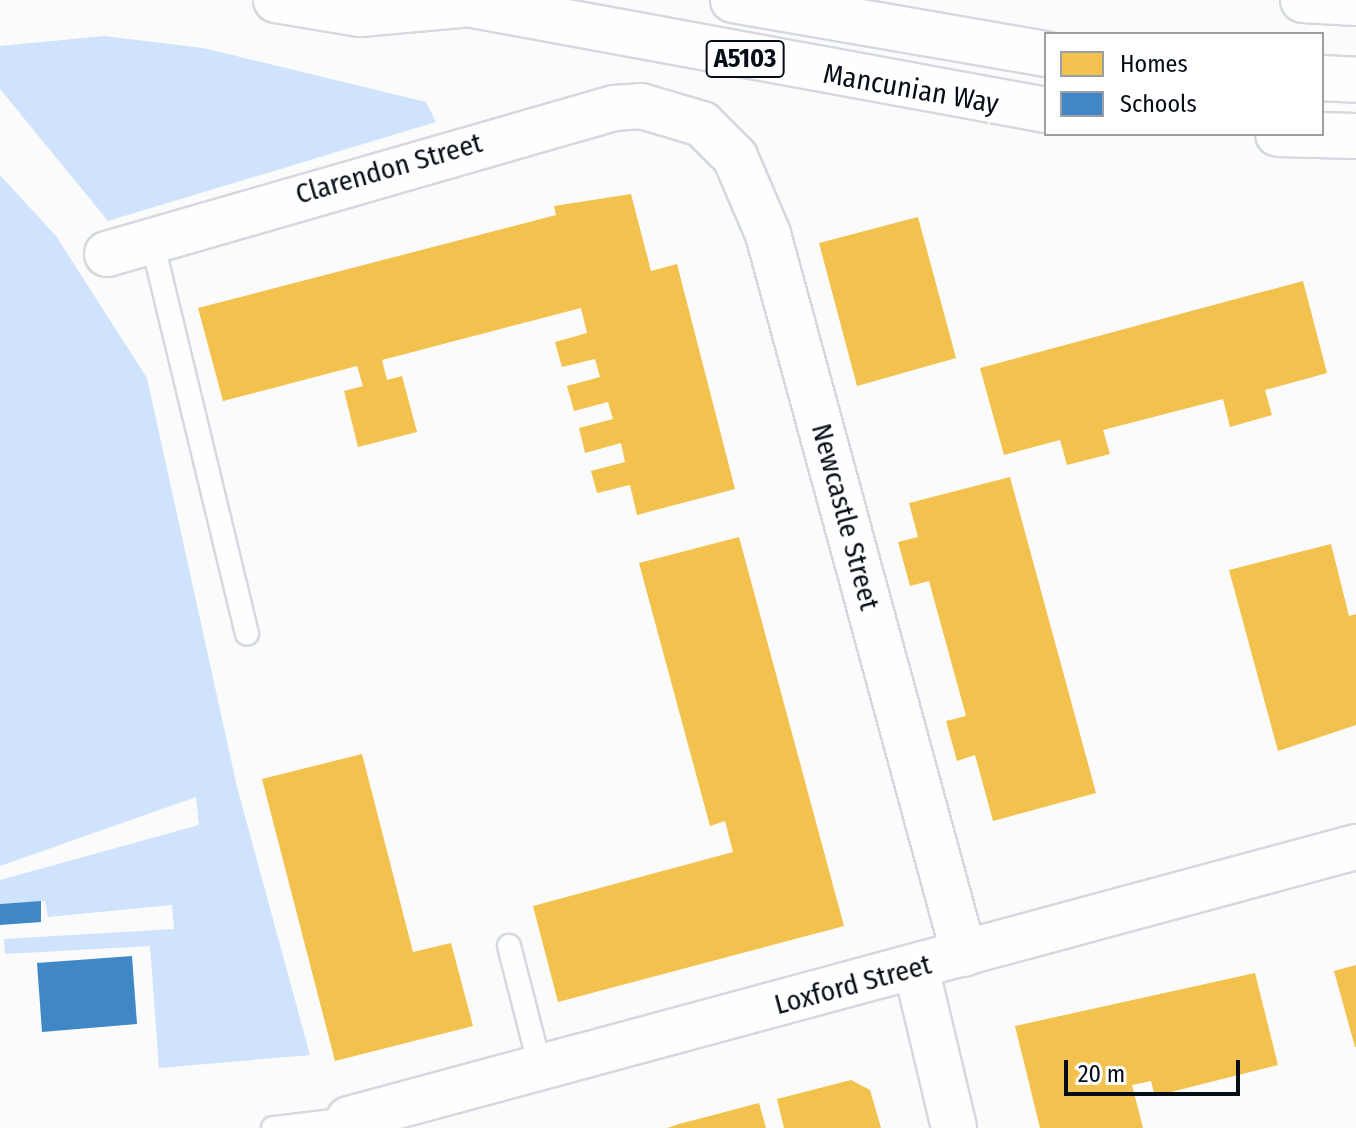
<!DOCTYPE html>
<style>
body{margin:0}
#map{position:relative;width:1356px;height:1128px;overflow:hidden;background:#fbfbfb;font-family:"Fira Sans Condensed",sans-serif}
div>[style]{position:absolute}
.green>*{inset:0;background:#cfe3fc}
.homes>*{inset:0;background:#f2c14e}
.schools>*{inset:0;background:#3f88c5}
.roads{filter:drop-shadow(2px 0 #d4d9df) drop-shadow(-2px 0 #d4d9df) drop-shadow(0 2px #d4d9df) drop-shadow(0 -2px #d4d9df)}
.lane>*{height:22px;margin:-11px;padding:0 11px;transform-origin:11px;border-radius:11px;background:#fefefe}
.street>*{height:44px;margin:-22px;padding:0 22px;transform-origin:22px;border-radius:22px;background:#fefefe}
.highway>*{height:44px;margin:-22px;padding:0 22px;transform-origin:22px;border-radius:22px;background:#fefefe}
span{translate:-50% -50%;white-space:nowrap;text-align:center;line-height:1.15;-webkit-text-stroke:8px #fff;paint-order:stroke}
.shield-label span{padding:2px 6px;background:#fff;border:2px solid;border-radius:6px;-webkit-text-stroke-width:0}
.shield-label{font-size:26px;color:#060d17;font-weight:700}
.street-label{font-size:28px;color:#060d17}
.legend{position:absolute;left:1044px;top:32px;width:280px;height:104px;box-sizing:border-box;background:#fff;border:2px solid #9b9ea2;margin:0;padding:10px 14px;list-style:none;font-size:24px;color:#060d17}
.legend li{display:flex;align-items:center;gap:16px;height:40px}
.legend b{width:40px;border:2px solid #9b9ea2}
.scale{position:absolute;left:1064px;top:1060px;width:176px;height:36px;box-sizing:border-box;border:4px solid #060d17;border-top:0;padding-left:10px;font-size:24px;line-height:28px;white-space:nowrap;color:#060d17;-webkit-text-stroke:6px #fff;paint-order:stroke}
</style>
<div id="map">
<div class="green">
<i style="clip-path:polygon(104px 36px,203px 48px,426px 102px,436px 122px,108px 221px,0 89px,0 46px)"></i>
<i style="clip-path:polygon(0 175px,56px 236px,147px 378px,237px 787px,310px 1055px,159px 1068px,150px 946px,5px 954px,4px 939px,174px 929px,172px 905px,48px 917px,45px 901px,0 904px,0 880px,199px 825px,196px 797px,0 866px)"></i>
</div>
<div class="homes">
<i style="clip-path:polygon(631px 194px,651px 271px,677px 264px,735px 489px,637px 515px,630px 485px,597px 493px,591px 471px,625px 462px,621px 443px,585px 453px,579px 428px,613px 419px,608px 402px,574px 411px,567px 386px,600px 377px,595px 359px,562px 367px,555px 342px,587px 333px,581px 308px,382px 360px,387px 380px,402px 376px,417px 432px,358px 447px,344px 391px,363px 386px,357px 366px,223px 401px,198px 308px,556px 215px,554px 206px)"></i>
<i style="clip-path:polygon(918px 217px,956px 358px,857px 386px,819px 243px)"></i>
<i style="clip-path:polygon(1303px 281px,1327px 373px,1265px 390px,1272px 415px,1230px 427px,1223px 399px,1103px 430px,1110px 454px,1067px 465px,1060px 440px,1004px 455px,980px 368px)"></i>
<i style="clip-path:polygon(1010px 477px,1096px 793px,993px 821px,975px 755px,957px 761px,946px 721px,966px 716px,929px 581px,910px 586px,898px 542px,918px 537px,909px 503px)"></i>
<i style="clip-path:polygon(739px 537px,844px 926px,558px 1002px,533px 906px,733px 852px,725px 821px,710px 826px,639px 563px)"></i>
<i style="clip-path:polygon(1331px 544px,1349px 616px,1356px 614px,1356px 725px,1278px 751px,1229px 570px)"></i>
<i style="clip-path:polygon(362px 754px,413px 952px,451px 943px,473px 1026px,335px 1061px,262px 779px)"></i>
<i style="clip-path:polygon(1356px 965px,1356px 1047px,1355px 1047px,1334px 971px)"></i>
<i style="clip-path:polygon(1255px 973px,1278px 1065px,1155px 1096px,1151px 1081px,1132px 1085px,1143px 1128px,1040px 1128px,1015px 1026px)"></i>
<i style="clip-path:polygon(851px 1080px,870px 1090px,881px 1128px,784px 1128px,777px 1099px)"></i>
<i style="clip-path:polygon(759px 1103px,766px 1128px,667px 1128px,679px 1124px)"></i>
</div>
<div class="schools">
<i style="clip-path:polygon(41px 901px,41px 922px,0 925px,0 904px)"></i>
<i style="clip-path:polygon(132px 956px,137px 1024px,42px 1032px,37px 963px)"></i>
</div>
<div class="roads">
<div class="lane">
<i style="left:151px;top:237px;width:408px;rotate:76.4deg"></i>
<i style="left:509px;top:946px;width:129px;rotate:75.6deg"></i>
<i style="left:273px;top:1128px;width:77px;rotate:-6.8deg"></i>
</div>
<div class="street">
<i style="left:107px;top:254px;width:528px;rotate:-16.06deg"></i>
<i style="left:614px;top:108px;width:27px;rotate:-4deg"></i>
<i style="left:641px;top:106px;width:64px;rotate:16.4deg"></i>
<i style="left:702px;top:124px;width:47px;rotate:45deg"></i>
<i style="left:735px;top:157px;width:84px;rotate:66.8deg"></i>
<i style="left:768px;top:234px;width:746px;rotate:74.77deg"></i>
<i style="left:916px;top:968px;width:164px;rotate:76.6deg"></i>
<i style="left:349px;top:1119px;width:1043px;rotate:-15.12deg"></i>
</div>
<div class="highway">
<i style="left:276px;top:0;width:85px;rotate:9.5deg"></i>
<i style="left:360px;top:14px;width:100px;rotate:-5.1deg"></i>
<i style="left:446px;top:0;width:610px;rotate:10.39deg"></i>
<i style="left:733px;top:0;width:318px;rotate:9.8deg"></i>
<i style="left:1303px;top:0;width:53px;rotate:3.2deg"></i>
<i style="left:1322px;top:78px;width:34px;rotate:3deg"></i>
<i style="left:1278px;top:134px;width:78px;rotate:1.5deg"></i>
</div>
</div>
<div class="shield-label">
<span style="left:745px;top:59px">A5103</span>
</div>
<div class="street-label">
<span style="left:911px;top:89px;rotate:10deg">Mancunian Way</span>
<span style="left:389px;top:169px;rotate:-16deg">Clarendon Street</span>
<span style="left:845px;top:517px;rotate:75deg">Newcastle Street</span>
<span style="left:853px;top:985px;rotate:-15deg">Loxford Street</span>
</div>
<ul class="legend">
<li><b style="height:22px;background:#f2c14e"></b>Homes</li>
<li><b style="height:22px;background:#3f88c5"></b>Schools</li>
</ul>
<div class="scale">20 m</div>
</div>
